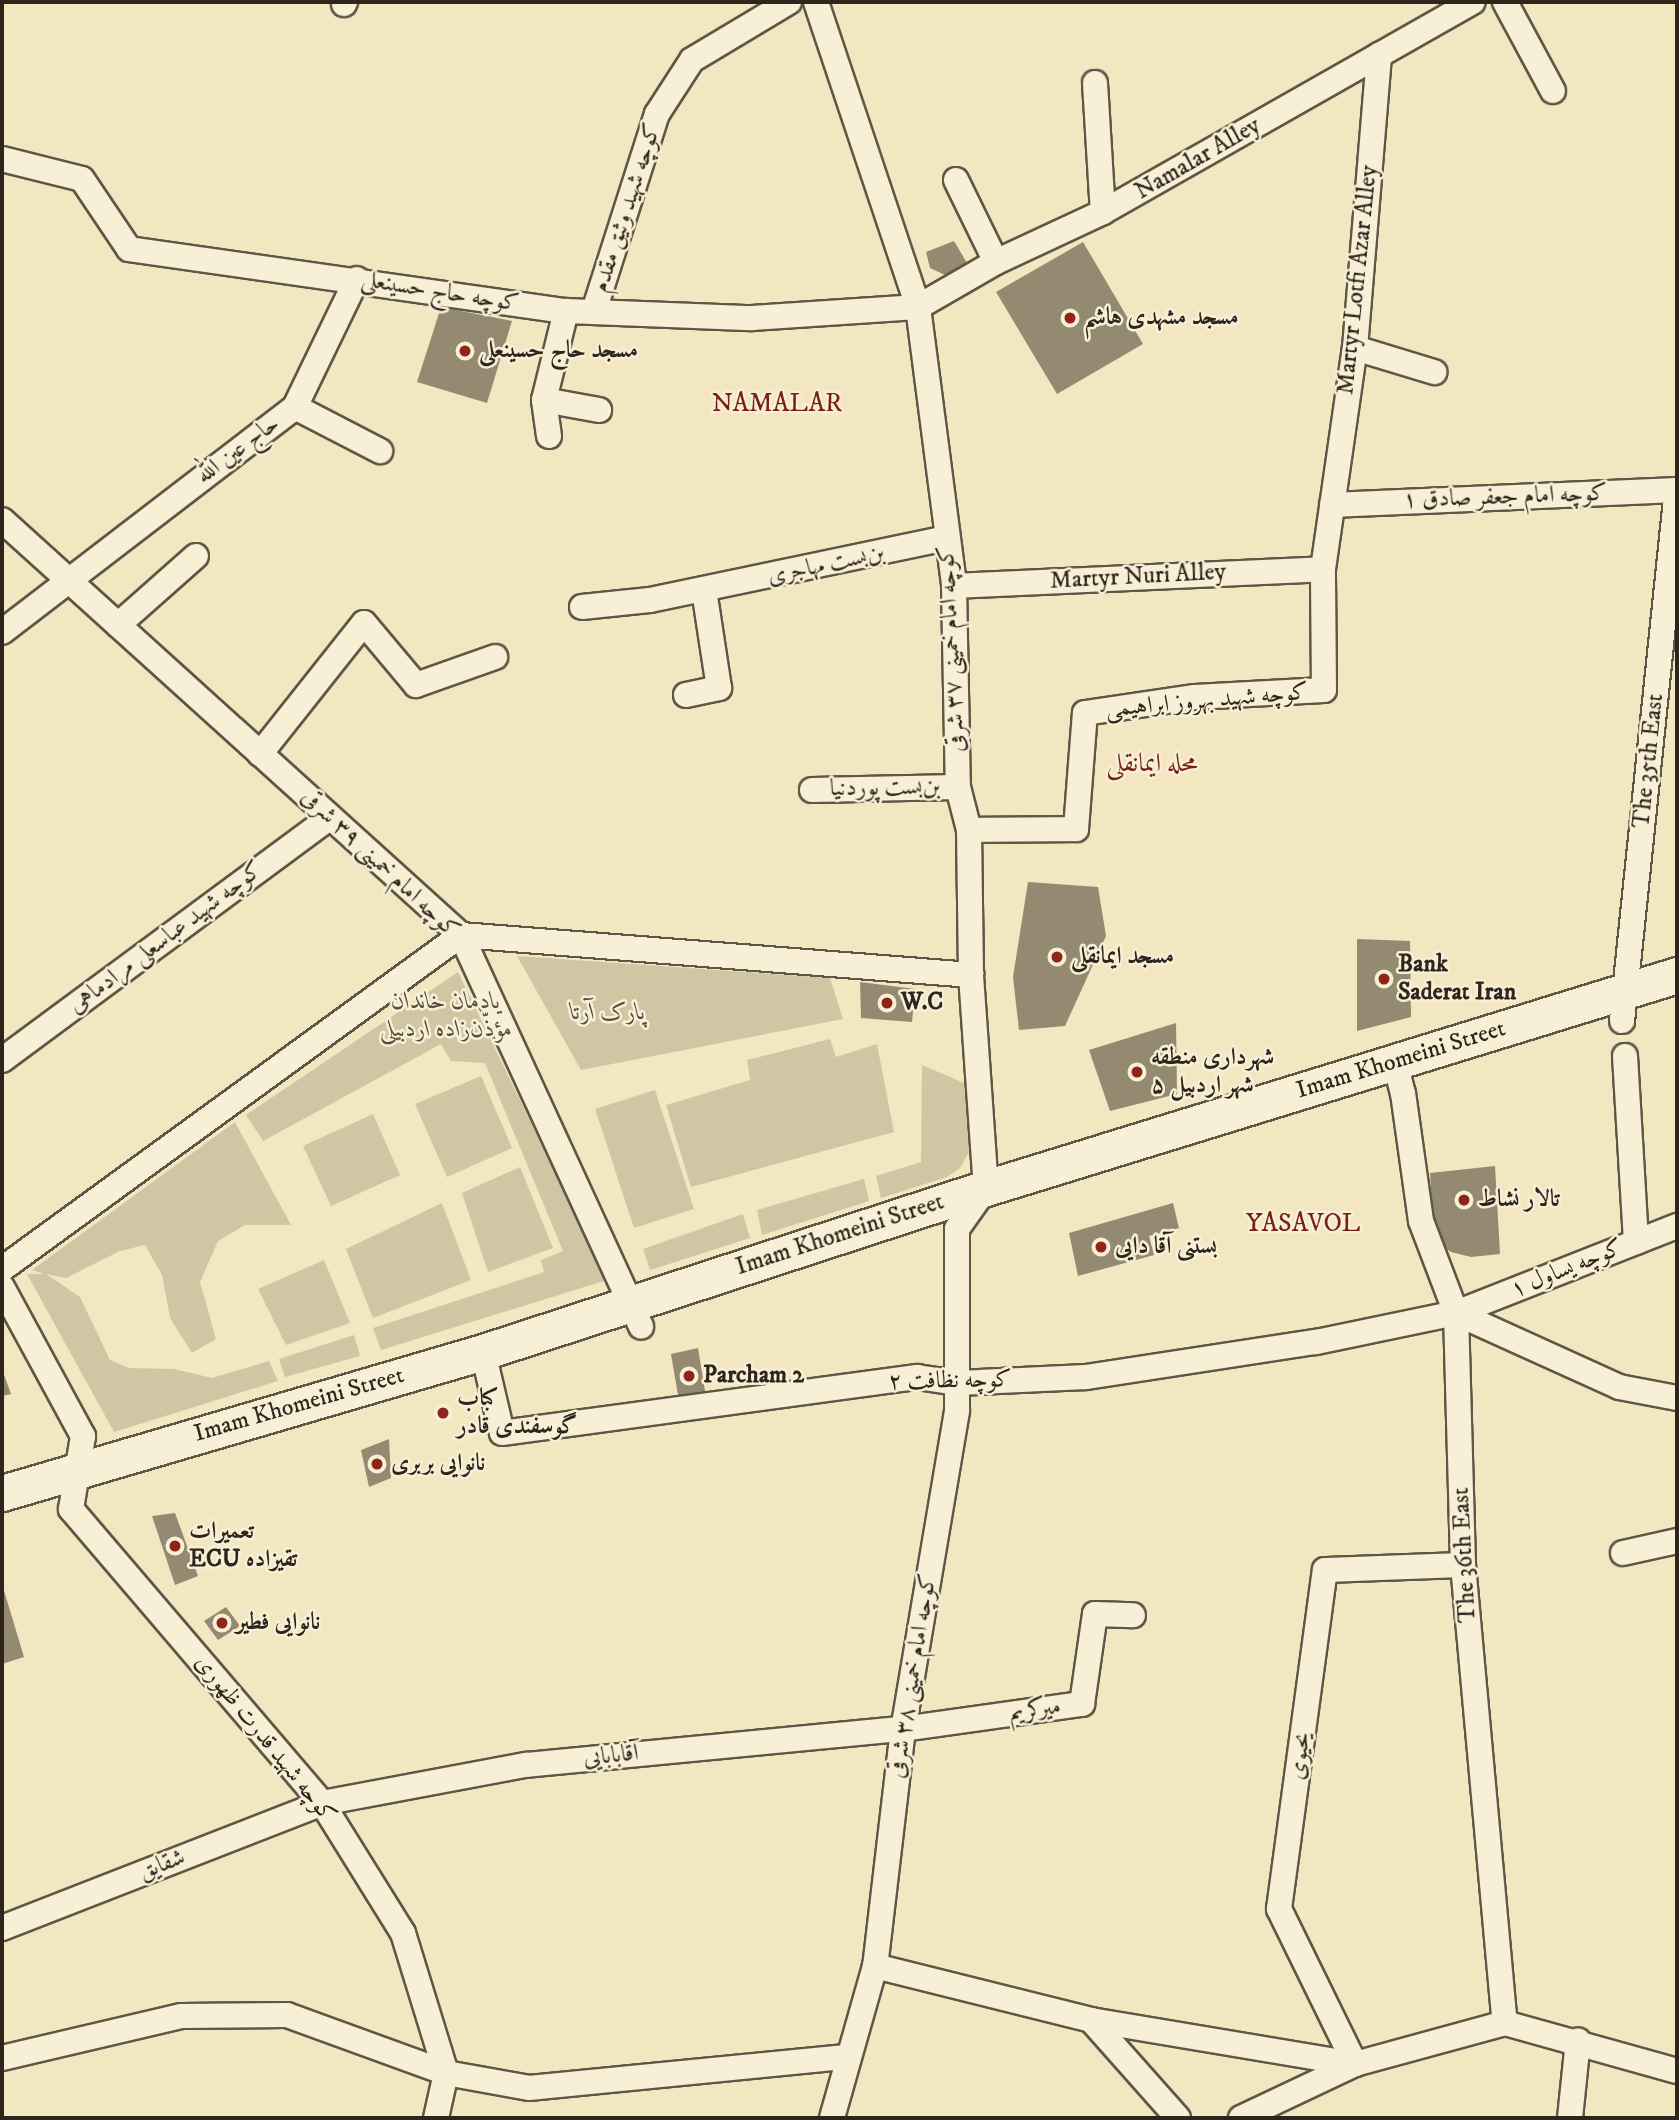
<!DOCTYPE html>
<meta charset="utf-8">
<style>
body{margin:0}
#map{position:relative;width:1679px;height:2120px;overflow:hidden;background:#f2e7c0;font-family:"IM FELL DW Pica",Amiri,serif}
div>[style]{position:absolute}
.green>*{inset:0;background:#d1c6a4}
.building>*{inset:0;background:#948a71}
.roads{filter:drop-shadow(2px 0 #5f5645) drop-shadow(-2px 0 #5f5645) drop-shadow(0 2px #5f5645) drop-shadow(0 -2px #5f5645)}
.street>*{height:24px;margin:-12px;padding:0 12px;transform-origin:12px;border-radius:12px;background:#f7efd6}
.secondary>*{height:35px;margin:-17.5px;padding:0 17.5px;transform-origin:17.5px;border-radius:17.5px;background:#f7efd6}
.dots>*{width:19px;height:19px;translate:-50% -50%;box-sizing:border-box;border:4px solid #f7efd6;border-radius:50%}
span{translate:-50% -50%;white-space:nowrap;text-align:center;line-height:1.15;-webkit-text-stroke:5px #f7efd6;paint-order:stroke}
.street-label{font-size:24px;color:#2e251c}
.poi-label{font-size:24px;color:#2e251c;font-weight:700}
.left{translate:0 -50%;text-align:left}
.park-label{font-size:24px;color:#574d3e;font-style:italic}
.neighbourhood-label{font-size:26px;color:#7a1f14}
.frame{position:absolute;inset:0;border:4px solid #2e251c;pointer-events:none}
</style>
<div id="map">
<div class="green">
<i style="clip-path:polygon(517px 956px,830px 978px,843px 1019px,581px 1070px)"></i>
<i style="clip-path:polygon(458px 972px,607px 1280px,381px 1350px,373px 1328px,544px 1272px,541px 1260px,563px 1251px,485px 1063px,451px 1061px,441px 1044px,263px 1141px,246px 1115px)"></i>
<i style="clip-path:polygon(830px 1039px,836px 1057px,877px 1044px,894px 1132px,691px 1187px,666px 1105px,750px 1080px,747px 1060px)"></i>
<i style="clip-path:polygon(922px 1065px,964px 1083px,969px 1152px,960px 1168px,947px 1177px,881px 1198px,876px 1176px,921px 1162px)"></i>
<i style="clip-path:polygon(481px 1076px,512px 1148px,447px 1177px,415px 1104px)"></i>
<i style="clip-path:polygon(655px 1090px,694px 1209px,634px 1228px,595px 1109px)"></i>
<i style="clip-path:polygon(373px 1114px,400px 1175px,331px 1206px,303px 1146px)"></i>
<i style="clip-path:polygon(235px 1122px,291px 1225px,245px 1225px,218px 1241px,200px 1282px,216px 1339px,192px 1353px,170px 1318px,162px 1275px,145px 1245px,120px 1251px,66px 1278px,46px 1274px,80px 1297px,110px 1360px,129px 1368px,174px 1369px,212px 1378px,269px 1361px,278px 1381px,114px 1432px,27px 1274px,44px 1274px,32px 1270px)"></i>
<i style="clip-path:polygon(520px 1167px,553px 1248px,488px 1272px,462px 1193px)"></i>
<i style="clip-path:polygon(864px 1179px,869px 1201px,762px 1235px,757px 1210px)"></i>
<i style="clip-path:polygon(442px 1203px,471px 1280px,373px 1318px,346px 1249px)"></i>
<i style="clip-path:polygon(743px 1214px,750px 1238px,650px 1270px,643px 1249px)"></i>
<i style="clip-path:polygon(324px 1260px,350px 1323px,286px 1345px,258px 1289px)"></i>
<i style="clip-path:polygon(354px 1335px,360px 1356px,285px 1377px,279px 1359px)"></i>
</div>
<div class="building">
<i style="clip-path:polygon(954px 241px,967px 263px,947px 276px,930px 268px,926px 252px)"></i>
<i style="clip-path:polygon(1083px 242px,1143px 344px,1057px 394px,996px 292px)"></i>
<i style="clip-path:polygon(441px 307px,512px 321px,487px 403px,417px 382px)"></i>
<i style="clip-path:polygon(1028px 882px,1098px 887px,1106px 936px,1065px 1026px,1019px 1030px,1013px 977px)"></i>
<i style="clip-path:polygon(1357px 939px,1410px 941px,1411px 1017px,1357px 1031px)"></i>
<i style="clip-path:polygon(860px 982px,915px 989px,912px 1022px,861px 1018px)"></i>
<i style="clip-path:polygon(1176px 1023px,1177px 1094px,1110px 1111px,1089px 1050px)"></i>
<i style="clip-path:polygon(1495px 1166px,1500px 1254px,1471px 1257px,1451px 1252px,1438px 1242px,1433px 1227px,1430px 1173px)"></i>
<i style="clip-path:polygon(1173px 1203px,1179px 1228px,1149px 1236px,1154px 1255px,1078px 1276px,1069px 1233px)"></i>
<i style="clip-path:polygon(698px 1348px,706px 1397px,679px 1401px,671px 1354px)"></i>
<i style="clip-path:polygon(2px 1369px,11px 1394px,2px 1396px)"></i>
<i style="clip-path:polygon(389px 1439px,391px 1478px,369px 1487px,361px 1450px)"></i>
<i style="clip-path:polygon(175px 1513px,198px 1576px,175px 1585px,152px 1516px)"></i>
<i style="clip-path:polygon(2px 1584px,24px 1657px,2px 1664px)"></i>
<i style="clip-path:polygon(226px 1607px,240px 1626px,218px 1640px,204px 1621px)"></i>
</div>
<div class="roads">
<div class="street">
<i style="left:816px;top:2px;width:322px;rotate:71.5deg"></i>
<i style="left:918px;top:307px;width:281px;rotate:82.6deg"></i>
<i style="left:954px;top:586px;width:201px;rotate:88.9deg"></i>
<i style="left:958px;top:787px;width:44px;rotate:75.7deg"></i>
<i style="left:969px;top:830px;width:145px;rotate:89.2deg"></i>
<i style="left:971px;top:975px;width:214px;rotate:86deg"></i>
<i style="left:986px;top:1188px;width:50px;rotate:125.3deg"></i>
<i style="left:957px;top:1229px;width:182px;rotate:90deg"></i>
<i style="left:957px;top:1411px;width:323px;rotate:99.6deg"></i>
<i style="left:903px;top:1729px;width:239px;rotate:96.7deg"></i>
<i style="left:875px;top:1966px;width:158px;rotate:105.8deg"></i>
<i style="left:1505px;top:2px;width:101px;rotate:61.7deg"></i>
<i style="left:344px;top:4px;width:2px;rotate:-63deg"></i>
<i style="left:1095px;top:83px;width:129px;rotate:86.5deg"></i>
<i style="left:2px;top:159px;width:82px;rotate:14deg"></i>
<i style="left:82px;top:179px;width:84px;rotate:56.1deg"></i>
<i style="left:129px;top:249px;width:441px;rotate:8.1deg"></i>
<i style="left:566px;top:311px;width:186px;rotate:2.2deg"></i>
<i style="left:752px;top:318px;width:166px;rotate:-3.8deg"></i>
<i style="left:918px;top:307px;width:90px;rotate:-30deg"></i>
<i style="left:996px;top:262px;width:118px;rotate:-25deg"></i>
<i style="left:1103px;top:212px;width:425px;rotate:-29.6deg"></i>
<i style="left:956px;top:180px;width:91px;rotate:64deg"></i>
<i style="left:594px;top:311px;width:207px;rotate:-72.3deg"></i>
<i style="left:657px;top:114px;width:64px;rotate:-57.1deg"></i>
<i style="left:692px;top:60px;width:113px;rotate:-30.9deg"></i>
<i style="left:1355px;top:348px;width:83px;rotate:16.9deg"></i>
<i style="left:544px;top:400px;width:56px;rotate:10.3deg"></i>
<i style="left:295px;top:407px;width:96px;rotate:27.4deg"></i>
<i style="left:549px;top:436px;width:36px;rotate:-98deg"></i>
<i style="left:544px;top:400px;width:92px;rotate:-76.1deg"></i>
<i style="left:1332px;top:505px;width:345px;rotate:-2.5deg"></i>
<i style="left:2px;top:520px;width:619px;rotate:42.12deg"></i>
<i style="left:461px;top:935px;width:431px;rotate:65.3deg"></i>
<i style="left:954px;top:586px;width:369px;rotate:-2.6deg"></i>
<i style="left:582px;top:607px;width:68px;rotate:-5.9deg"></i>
<i style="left:650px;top:600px;width:303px;rotate:-11.8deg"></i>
<i style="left:118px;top:625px;width:104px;rotate:-41.5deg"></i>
<i style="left:2px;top:632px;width:369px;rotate:-37.5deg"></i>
<i style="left:295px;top:407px;width:142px;rotate:-64.2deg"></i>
<i style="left:686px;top:695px;width:34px;rotate:-12deg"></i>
<i style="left:719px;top:688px;width:99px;rotate:-98.7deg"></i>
<i style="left:260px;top:754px;width:167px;rotate:-51.6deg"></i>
<i style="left:364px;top:623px;width:81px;rotate:50deg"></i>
<i style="left:416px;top:685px;width:84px;rotate:-19.5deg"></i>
<i style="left:812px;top:790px;width:146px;rotate:-1.2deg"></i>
<i style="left:969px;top:830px;width:107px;rotate:-0.5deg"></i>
<i style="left:1076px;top:829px;width:116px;rotate:-85.6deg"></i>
<i style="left:1085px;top:713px;width:111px;rotate:-8.3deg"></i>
<i style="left:1195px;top:697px;width:129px;rotate:-3.1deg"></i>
<i style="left:1324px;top:690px;width:121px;rotate:-90.5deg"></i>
<i style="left:1323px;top:569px;width:223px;rotate:-81.8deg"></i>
<i style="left:1355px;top:348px;width:294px;rotate:-85.3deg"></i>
<i style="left:1622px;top:1021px;width:534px;rotate:-84.09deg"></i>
<i style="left:1625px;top:1056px;width:186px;rotate:86.6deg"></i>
<i style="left:2px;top:1060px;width:408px;rotate:-36.5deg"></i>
<i style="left:1395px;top:1062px;width:32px;rotate:76deg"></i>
<i style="left:1403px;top:1093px;width:129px;rotate:82deg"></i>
<i style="left:1421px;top:1221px;width:98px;rotate:69.2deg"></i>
<i style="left:1456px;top:1313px;width:252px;rotate:88.4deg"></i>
<i style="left:1463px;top:1565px;width:460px;rotate:84.8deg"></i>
<i style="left:2px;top:1269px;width:568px;rotate:-36.04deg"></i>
<i style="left:461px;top:935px;width:512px;rotate:4.48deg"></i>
<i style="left:2px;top:1287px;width:170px;rotate:61.5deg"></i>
<i style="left:83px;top:1436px;width:74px;rotate:99.3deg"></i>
<i style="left:71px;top:1509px;width:387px;rotate:49.5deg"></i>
<i style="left:322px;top:1803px;width:153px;rotate:58.1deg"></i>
<i style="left:403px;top:1933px;width:146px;rotate:72.9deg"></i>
<i style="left:446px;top:2073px;width:46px;rotate:102.5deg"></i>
<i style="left:1456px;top:1313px;width:179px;rotate:24.4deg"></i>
<i style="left:1619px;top:1387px;width:59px;rotate:10.7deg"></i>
<i style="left:483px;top:1352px;width:83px;rotate:76.8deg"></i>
<i style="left:502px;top:1433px;width:419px;rotate:-7.7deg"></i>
<i style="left:917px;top:1377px;width:40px;rotate:8.5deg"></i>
<i style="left:957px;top:1383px;width:129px;rotate:-2.7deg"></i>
<i style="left:1086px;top:1377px;width:233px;rotate:-8.7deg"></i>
<i style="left:1316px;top:1342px;width:143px;rotate:-11.7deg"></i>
<i style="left:1456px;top:1313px;width:238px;rotate:-21.5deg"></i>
<i style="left:1623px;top:1553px;width:55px;rotate:-12.5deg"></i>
<i style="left:2px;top:1928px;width:344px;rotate:-21.3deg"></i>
<i style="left:322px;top:1803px;width:208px;rotate:-10.6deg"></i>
<i style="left:526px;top:1765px;width:379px;rotate:-5.5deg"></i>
<i style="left:903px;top:1729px;width:181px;rotate:-8deg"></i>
<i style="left:1082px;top:1704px;width:91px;rotate:-81.8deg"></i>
<i style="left:1095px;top:1614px;width:38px;rotate:2deg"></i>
<i style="left:875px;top:1966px;width:223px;rotate:14deg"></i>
<i style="left:1091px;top:2020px;width:131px;rotate:48.4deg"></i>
<i style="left:1091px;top:2020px;width:268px;rotate:9.5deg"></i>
<i style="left:2px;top:2058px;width:184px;rotate:-13.2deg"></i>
<i style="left:181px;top:2016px;width:106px;rotate:-0.5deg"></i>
<i style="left:287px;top:2015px;width:169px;rotate:20deg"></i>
<i style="left:446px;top:2073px;width:84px;rotate:10.2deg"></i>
<i style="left:529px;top:2088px;width:321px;rotate:-5.6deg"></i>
<i style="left:1355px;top:2064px;width:173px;rotate:-116.1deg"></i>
<i style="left:1279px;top:1909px;width:342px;rotate:-82.3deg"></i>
<i style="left:1325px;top:1570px;width:138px;rotate:-2.1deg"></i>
<i style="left:1241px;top:2118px;width:126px;rotate:-25.3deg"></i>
<i style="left:1355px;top:2064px;width:156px;rotate:-15.3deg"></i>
<i style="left:1505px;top:2023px;width:179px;rotate:15.6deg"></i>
<i style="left:1570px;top:2118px;width:78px;rotate:-84.1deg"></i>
</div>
<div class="secondary">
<i style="left:2px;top:1493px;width:501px;rotate:-16.34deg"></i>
<i style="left:483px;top:1352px;width:529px;rotate:-18.06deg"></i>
<i style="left:986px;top:1188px;width:723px;rotate:-17.13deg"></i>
</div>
</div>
<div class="dots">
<i style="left:1070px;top:318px;background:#8f2418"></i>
<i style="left:465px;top:351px;background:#8f2418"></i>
<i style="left:1057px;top:957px;background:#8f2418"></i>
<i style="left:1384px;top:979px;background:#8f2418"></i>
<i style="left:887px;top:1003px;background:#8f2418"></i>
<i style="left:1137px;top:1072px;background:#8f2418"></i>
<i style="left:1464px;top:1200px;background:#8f2418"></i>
<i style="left:1101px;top:1247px;background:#8f2418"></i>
<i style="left:689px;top:1376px;background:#8f2418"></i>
<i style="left:443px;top:1413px;background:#8f2418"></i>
<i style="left:377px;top:1464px;background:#8f2418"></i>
<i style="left:175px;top:1546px;background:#8f2418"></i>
<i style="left:222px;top:1623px;background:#8f2418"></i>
</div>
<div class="street-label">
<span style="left:1198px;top:159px;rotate:-30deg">Namalar Alley</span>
<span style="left:627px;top:208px;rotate:-72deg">کوچه شهید وثیق مقدم</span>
<span style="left:1358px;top:280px;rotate:-84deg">Martyr Lotfi Azar Alley</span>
<span style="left:440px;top:292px;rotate:9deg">کوچه حاج حسینعلی</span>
<span style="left:238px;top:450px;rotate:-37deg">حاج عین الله</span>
<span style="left:1505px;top:497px;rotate:-2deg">کوچه امام جعفر صادق ۱</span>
<span style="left:826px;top:565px;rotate:-12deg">بن‌بست مهاجری</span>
<span style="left:1138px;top:577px;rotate:-3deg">Martyr Nuri Alley</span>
<span style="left:952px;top:649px;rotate:-93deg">کوچه امام خمینی ۳۷ شرقی</span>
<span style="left:1207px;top:701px;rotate:-5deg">کوچه شهید بهروز ابراهیمی</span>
<span style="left:1649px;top:761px;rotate:-84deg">The 35th East</span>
<span style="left:885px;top:788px;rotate:-1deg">بن‌بست پوردنیا</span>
<span style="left:380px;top:864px;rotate:43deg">کوچه امام خمینی ۳۹ شرقی</span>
<span style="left:166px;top:938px;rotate:-37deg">کوچه شهید عباسعلی مرادماهی</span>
<span style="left:1401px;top:1060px;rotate:-17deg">Imam Khomeini Street</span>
<span style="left:840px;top:1235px;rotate:-18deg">Imam Khomeini Street</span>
<span style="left:1567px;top:1269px;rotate:-22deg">کوچه یساول ۱</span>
<span style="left:950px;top:1381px;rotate:-1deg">کوچه نظافت ۲</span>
<span style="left:299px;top:1405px;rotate:-16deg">Imam Khomeini Street</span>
<span style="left:1465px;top:1555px;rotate:-93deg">The 36th East</span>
<span style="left:913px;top:1676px;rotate:-81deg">کوچه امام خمینی ۳۸ شرقی</span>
<span style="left:1035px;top:1710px;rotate:-8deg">میرکریم</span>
<span style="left:265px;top:1739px;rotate:51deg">کوچه شهید قدرت ظهوری</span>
<span style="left:611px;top:1756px;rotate:-6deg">آقابابایی</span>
<span style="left:1300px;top:1756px;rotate:-82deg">یحیوی</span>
<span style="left:162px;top:1865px;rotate:-21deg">شقایق</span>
</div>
<div class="poi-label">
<span class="left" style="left:1084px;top:318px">مسجد مشهدی هاشم</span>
<span class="left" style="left:479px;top:351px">مسجد حاج حسینعلی</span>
<span class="left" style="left:1071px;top:957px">مسجد ایمانقلی</span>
<span class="left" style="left:1398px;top:979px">Bank<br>Saderat Iran</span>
<span class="left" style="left:901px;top:1003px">W.C</span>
<span class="left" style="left:1151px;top:1072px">شهرداری منطقه<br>۵ شهر اردبیل</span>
<span class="left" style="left:1478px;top:1200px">تالار نشاط</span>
<span class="left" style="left:1115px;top:1247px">بستنی آقا دایی</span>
<span class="left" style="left:703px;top:1376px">Parcham 2</span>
<span class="left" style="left:457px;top:1413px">کباب<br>گوسفندی قادر</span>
<span class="left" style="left:391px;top:1464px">نانوایی بربری</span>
<span class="left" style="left:189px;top:1546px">تعمیرات<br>ECU تقیزاده</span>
<span class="left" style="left:236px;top:1623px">نانوایی فطیر</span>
</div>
<div class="park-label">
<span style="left:446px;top:1016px">یادمان خاندان<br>مؤذّن‌زاده اردبیلی</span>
<span style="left:608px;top:1013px">پارک آرتا</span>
</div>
<div class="neighbourhood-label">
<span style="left:777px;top:404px">NAMALAR</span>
<span style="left:1152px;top:764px">محله ایمانقلی</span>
<span style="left:1303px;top:1224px">YASAVOL</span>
</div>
<div class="frame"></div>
</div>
